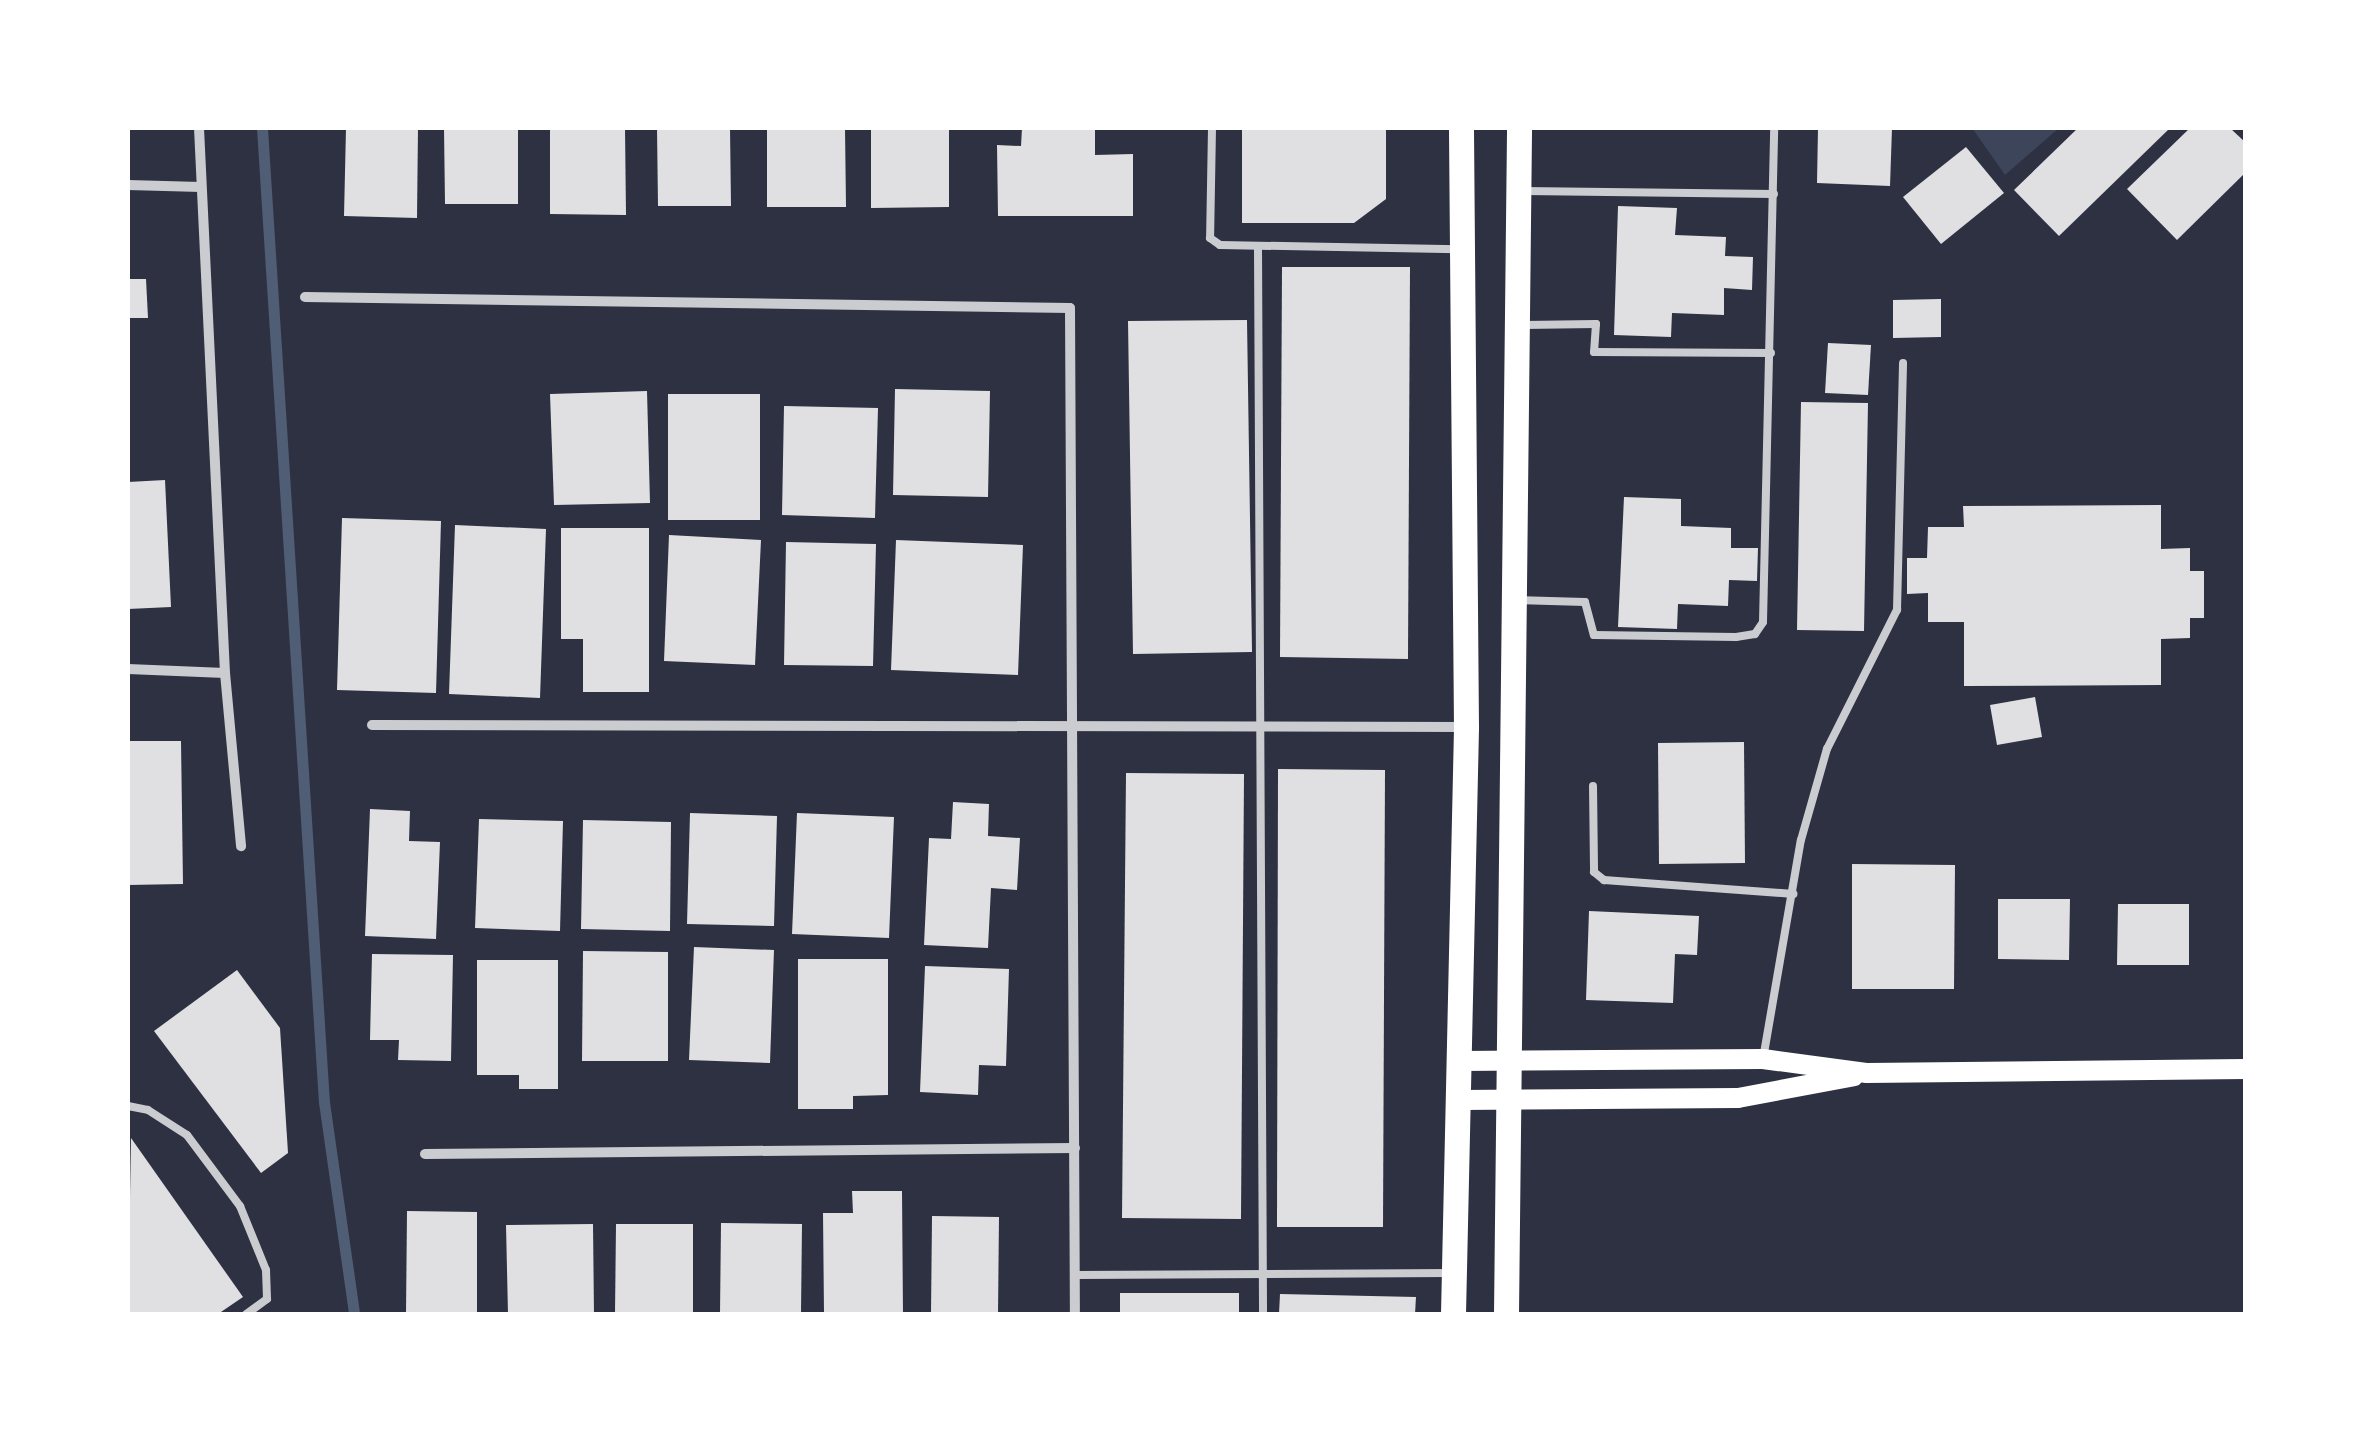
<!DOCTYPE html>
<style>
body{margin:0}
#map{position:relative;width:2373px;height:1442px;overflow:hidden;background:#2d3142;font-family:"Work Sans",sans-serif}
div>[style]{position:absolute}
.green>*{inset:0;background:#3c4559}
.stream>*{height:11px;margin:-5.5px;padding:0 5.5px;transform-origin:5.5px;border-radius:5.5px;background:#4f5d75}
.building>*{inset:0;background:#e0e0e3}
.service>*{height:8px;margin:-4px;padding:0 4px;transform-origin:4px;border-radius:4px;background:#caccd0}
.minor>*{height:10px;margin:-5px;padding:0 5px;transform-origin:5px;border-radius:5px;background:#caccd0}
.secondary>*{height:20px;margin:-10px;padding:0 10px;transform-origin:10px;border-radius:10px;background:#fff}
.primary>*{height:25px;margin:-12.5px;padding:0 12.5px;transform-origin:12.5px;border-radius:12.5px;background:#fff}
span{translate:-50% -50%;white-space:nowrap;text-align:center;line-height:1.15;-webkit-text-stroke:10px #fff;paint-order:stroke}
.frame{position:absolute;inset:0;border:130px solid #fff;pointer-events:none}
</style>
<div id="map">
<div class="green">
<i style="clip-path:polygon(1972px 128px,2059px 128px,2005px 175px)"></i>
</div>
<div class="stream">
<i style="left:262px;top:128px;width:976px;rotate:86.36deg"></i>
<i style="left:324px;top:1102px;width:214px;rotate:81.9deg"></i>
</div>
<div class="building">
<i style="clip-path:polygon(346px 128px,418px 128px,417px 218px,344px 216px)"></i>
<i style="clip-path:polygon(444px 128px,518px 128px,518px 204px,445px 204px)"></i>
<i style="clip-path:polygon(550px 128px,625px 128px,626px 215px,550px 214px)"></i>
<i style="clip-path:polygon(657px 128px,730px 128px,731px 206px,658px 206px)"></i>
<i style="clip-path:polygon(767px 128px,845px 128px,846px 207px,767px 207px)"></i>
<i style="clip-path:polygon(871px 128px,949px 128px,949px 207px,871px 208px)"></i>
<i style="clip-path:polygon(1022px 128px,1095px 128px,1095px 155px,1133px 154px,1133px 216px,998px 216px,997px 145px,1021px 146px)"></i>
<i style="clip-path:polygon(1242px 128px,1386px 128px,1386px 199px,1354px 223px,1242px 223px)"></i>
<i style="clip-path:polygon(1818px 128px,1892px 128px,1890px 186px,1817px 183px)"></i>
<i style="clip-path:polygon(2078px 128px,2170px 128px,2059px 236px,2014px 190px)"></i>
<i style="clip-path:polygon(2190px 128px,2230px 128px,2246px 143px,2246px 172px,2177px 240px,2127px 189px)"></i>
<i style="clip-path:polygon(1966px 147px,2004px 193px,1941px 244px,1903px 197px)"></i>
<i style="clip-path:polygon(1618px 206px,1677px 208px,1675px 235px,1726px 237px,1725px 256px,1753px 257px,1752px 290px,1724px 288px,1724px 315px,1672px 313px,1671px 337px,1614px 335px)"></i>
<i style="clip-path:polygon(1282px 267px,1410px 267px,1408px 659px,1280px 657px)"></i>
<i style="clip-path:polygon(128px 279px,146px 279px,148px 318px,128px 318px)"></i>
<i style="clip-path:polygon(1941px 299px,1941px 337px,1893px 338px,1893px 300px)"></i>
<i style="clip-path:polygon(1247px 320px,1252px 652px,1133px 654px,1128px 321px)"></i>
<i style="clip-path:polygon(1828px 343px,1871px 345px,1868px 395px,1825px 393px)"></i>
<i style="clip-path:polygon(895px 389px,990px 391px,988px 497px,893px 495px)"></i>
<i style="clip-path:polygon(647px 391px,650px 503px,554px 505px,550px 394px)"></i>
<i style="clip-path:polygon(668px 394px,760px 394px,760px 520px,668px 520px)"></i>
<i style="clip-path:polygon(1801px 402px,1868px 403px,1864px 631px,1797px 630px)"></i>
<i style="clip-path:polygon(784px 406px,878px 408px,875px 518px,782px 515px)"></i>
<i style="clip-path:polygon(165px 480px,171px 607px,128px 609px,128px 482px)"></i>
<i style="clip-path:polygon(1624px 497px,1681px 499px,1681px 526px,1731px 528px,1731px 548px,1758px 548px,1757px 581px,1729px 580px,1728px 606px,1678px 604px,1677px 629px,1618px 627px)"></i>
<i style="clip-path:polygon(2161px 505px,2161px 549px,2190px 548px,2190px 571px,2204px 571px,2204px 618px,2190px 618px,2190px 638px,2161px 639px,2161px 685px,1964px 686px,1964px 622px,1928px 622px,1928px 593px,1907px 594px,1907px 558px,1927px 558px,1928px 527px,1964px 527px,1963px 506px)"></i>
<i style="clip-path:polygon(342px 518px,441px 521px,436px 693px,337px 690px)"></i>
<i style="clip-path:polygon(455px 525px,546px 529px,540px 698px,449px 694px)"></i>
<i style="clip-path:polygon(561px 528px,649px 528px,649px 692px,583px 692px,583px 639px,561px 639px)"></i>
<i style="clip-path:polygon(669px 535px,761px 540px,755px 665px,664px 661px)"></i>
<i style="clip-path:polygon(896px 540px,1023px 545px,1018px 675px,891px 670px)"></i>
<i style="clip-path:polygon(786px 542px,876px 544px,873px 666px,784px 665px)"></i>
<i style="clip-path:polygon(2035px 697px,2042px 737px,1997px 745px,1990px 705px)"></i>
<i style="clip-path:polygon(128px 741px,181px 741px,183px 884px,128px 885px)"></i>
<i style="clip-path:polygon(1744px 742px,1745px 863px,1659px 864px,1658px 743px)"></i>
<i style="clip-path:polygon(1278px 769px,1385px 770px,1383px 1227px,1277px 1227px)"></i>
<i style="clip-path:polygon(1126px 773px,1244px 774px,1241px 1219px,1122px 1218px)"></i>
<i style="clip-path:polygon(953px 802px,989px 804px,988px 836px,1020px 838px,1017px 890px,991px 888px,988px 948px,924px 945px,929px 838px,951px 839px)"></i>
<i style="clip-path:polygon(370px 809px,410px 811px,409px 841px,440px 842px,436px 939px,365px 936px)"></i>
<i style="clip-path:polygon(690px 813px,777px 816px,774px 926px,687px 924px)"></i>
<i style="clip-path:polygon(797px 813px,894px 817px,889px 938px,792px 934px)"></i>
<i style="clip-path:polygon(479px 819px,563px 821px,560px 931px,475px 928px)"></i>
<i style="clip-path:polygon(583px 820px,671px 822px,670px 931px,581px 929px)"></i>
<i style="clip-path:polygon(1852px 864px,1955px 865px,1954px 989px,1852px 989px)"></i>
<i style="clip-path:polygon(1998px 899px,2070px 899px,2069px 960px,1998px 959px)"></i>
<i style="clip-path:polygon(2118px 904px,2189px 904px,2189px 965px,2117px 965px)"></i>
<i style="clip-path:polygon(1589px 911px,1699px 916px,1697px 955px,1675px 954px,1673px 1003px,1586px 1000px)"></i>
<i style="clip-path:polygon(694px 947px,774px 950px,770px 1063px,689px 1060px)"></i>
<i style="clip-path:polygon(583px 951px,668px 952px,668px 1061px,582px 1061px)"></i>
<i style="clip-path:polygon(372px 954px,453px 955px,451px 1061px,398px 1060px,399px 1040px,370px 1040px)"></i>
<i style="clip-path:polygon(798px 959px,888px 959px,888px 1095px,853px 1096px,853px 1109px,798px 1109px)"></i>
<i style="clip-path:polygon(477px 960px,558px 960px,558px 1089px,519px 1089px,519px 1075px,477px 1075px)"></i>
<i style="clip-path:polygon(925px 966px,1009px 969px,1006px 1066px,979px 1065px,978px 1095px,920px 1092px)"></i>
<i style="clip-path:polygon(237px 970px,280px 1028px,288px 1153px,261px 1173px,154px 1031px)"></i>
<i style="clip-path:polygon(131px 1138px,243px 1297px,218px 1314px,128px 1314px)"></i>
<i style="clip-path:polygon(852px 1191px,902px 1191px,903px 1314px,824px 1314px,823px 1213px,853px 1213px)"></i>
<i style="clip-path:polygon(407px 1211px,477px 1212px,477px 1314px,406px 1314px)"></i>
<i style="clip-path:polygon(932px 1216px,999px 1217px,998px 1314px,931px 1314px)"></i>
<i style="clip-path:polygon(721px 1223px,802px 1224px,801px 1314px,720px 1314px)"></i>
<i style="clip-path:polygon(593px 1224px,594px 1314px,508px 1314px,506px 1225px)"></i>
<i style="clip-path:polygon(616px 1224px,693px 1224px,693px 1314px,615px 1314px)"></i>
<i style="clip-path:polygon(1120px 1293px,1239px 1293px,1239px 1314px,1120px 1314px)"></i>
<i style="clip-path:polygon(1280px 1294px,1416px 1297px,1415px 1314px,1279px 1314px)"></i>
</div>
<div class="service">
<i style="left:1212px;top:128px;width:110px;rotate:91deg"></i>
<i style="left:1210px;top:238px;width:12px;rotate:35deg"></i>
<i style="left:1220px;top:245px;width:238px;rotate:1deg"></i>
<i style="left:1524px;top:191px;width:250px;rotate:0.7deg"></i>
<i style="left:1258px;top:247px;width:1067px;rotate:89.73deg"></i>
<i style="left:1521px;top:325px;width:75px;rotate:-0.8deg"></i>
<i style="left:1596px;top:324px;width:28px;rotate:94deg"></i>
<i style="left:1594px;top:352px;width:177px;rotate:0.3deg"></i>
<i style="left:1517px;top:600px;width:68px;rotate:1.7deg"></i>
<i style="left:1585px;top:602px;width:34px;rotate:75deg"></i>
<i style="left:1594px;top:635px;width:142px;rotate:0.8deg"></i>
<i style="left:1736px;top:637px;width:19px;rotate:-9deg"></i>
<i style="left:1755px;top:634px;width:14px;rotate:-56deg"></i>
<i style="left:1763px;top:622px;width:494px;rotate:-88.7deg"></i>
<i style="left:1593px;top:786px;width:86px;rotate:89.3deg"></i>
<i style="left:1594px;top:872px;width:13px;rotate:39deg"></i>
<i style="left:1604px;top:880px;width:190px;rotate:4.2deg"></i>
<i style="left:1763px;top:1059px;width:222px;rotate:-80.2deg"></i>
<i style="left:1801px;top:840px;width:95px;rotate:-74.1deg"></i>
<i style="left:1827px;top:749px;width:156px;rotate:-63.3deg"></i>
<i style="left:1897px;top:610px;width:247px;rotate:-88.6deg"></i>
<i style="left:128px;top:1106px;width:20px;rotate:11deg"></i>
<i style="left:148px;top:1110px;width:46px;rotate:32.7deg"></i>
<i style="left:187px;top:1135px;width:89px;rotate:53.3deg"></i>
<i style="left:240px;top:1206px;width:69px;rotate:67.9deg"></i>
<i style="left:266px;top:1270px;width:29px;rotate:88deg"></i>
<i style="left:267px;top:1299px;width:26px;rotate:144deg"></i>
<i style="left:1075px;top:1275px;width:376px;rotate:-0.3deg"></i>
</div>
<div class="minor">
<i style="left:199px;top:128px;width:546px;rotate:87.27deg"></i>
<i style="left:225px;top:673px;width:174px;rotate:84.7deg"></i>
<i style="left:128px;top:185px;width:73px;rotate:1.6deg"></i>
<i style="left:305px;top:297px;width:765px;rotate:0.82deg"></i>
<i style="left:1070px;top:308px;width:1006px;rotate:89.72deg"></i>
<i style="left:128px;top:669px;width:97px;rotate:2.4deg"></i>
<i style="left:372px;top:725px;width:1094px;rotate:0.1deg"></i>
<i style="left:425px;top:1154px;width:650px;rotate:-0.53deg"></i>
</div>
<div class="secondary">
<i style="left:1459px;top:1061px;width:304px;rotate:-0.4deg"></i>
<i style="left:1763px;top:1059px;width:104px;rotate:7.7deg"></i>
<i style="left:1866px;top:1073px;width:380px;rotate:-0.6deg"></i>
<i style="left:1459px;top:1100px;width:279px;rotate:-0.4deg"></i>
<i style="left:1738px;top:1098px;width:118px;rotate:-10.7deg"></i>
</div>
<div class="primary">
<i style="left:1453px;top:1314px;width:587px;rotate:-88.73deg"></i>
<i style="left:1466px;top:727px;width:599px;rotate:-90.48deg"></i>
<i style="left:1506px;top:1314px;width:1186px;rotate:-89.37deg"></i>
</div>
<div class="frame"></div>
</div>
